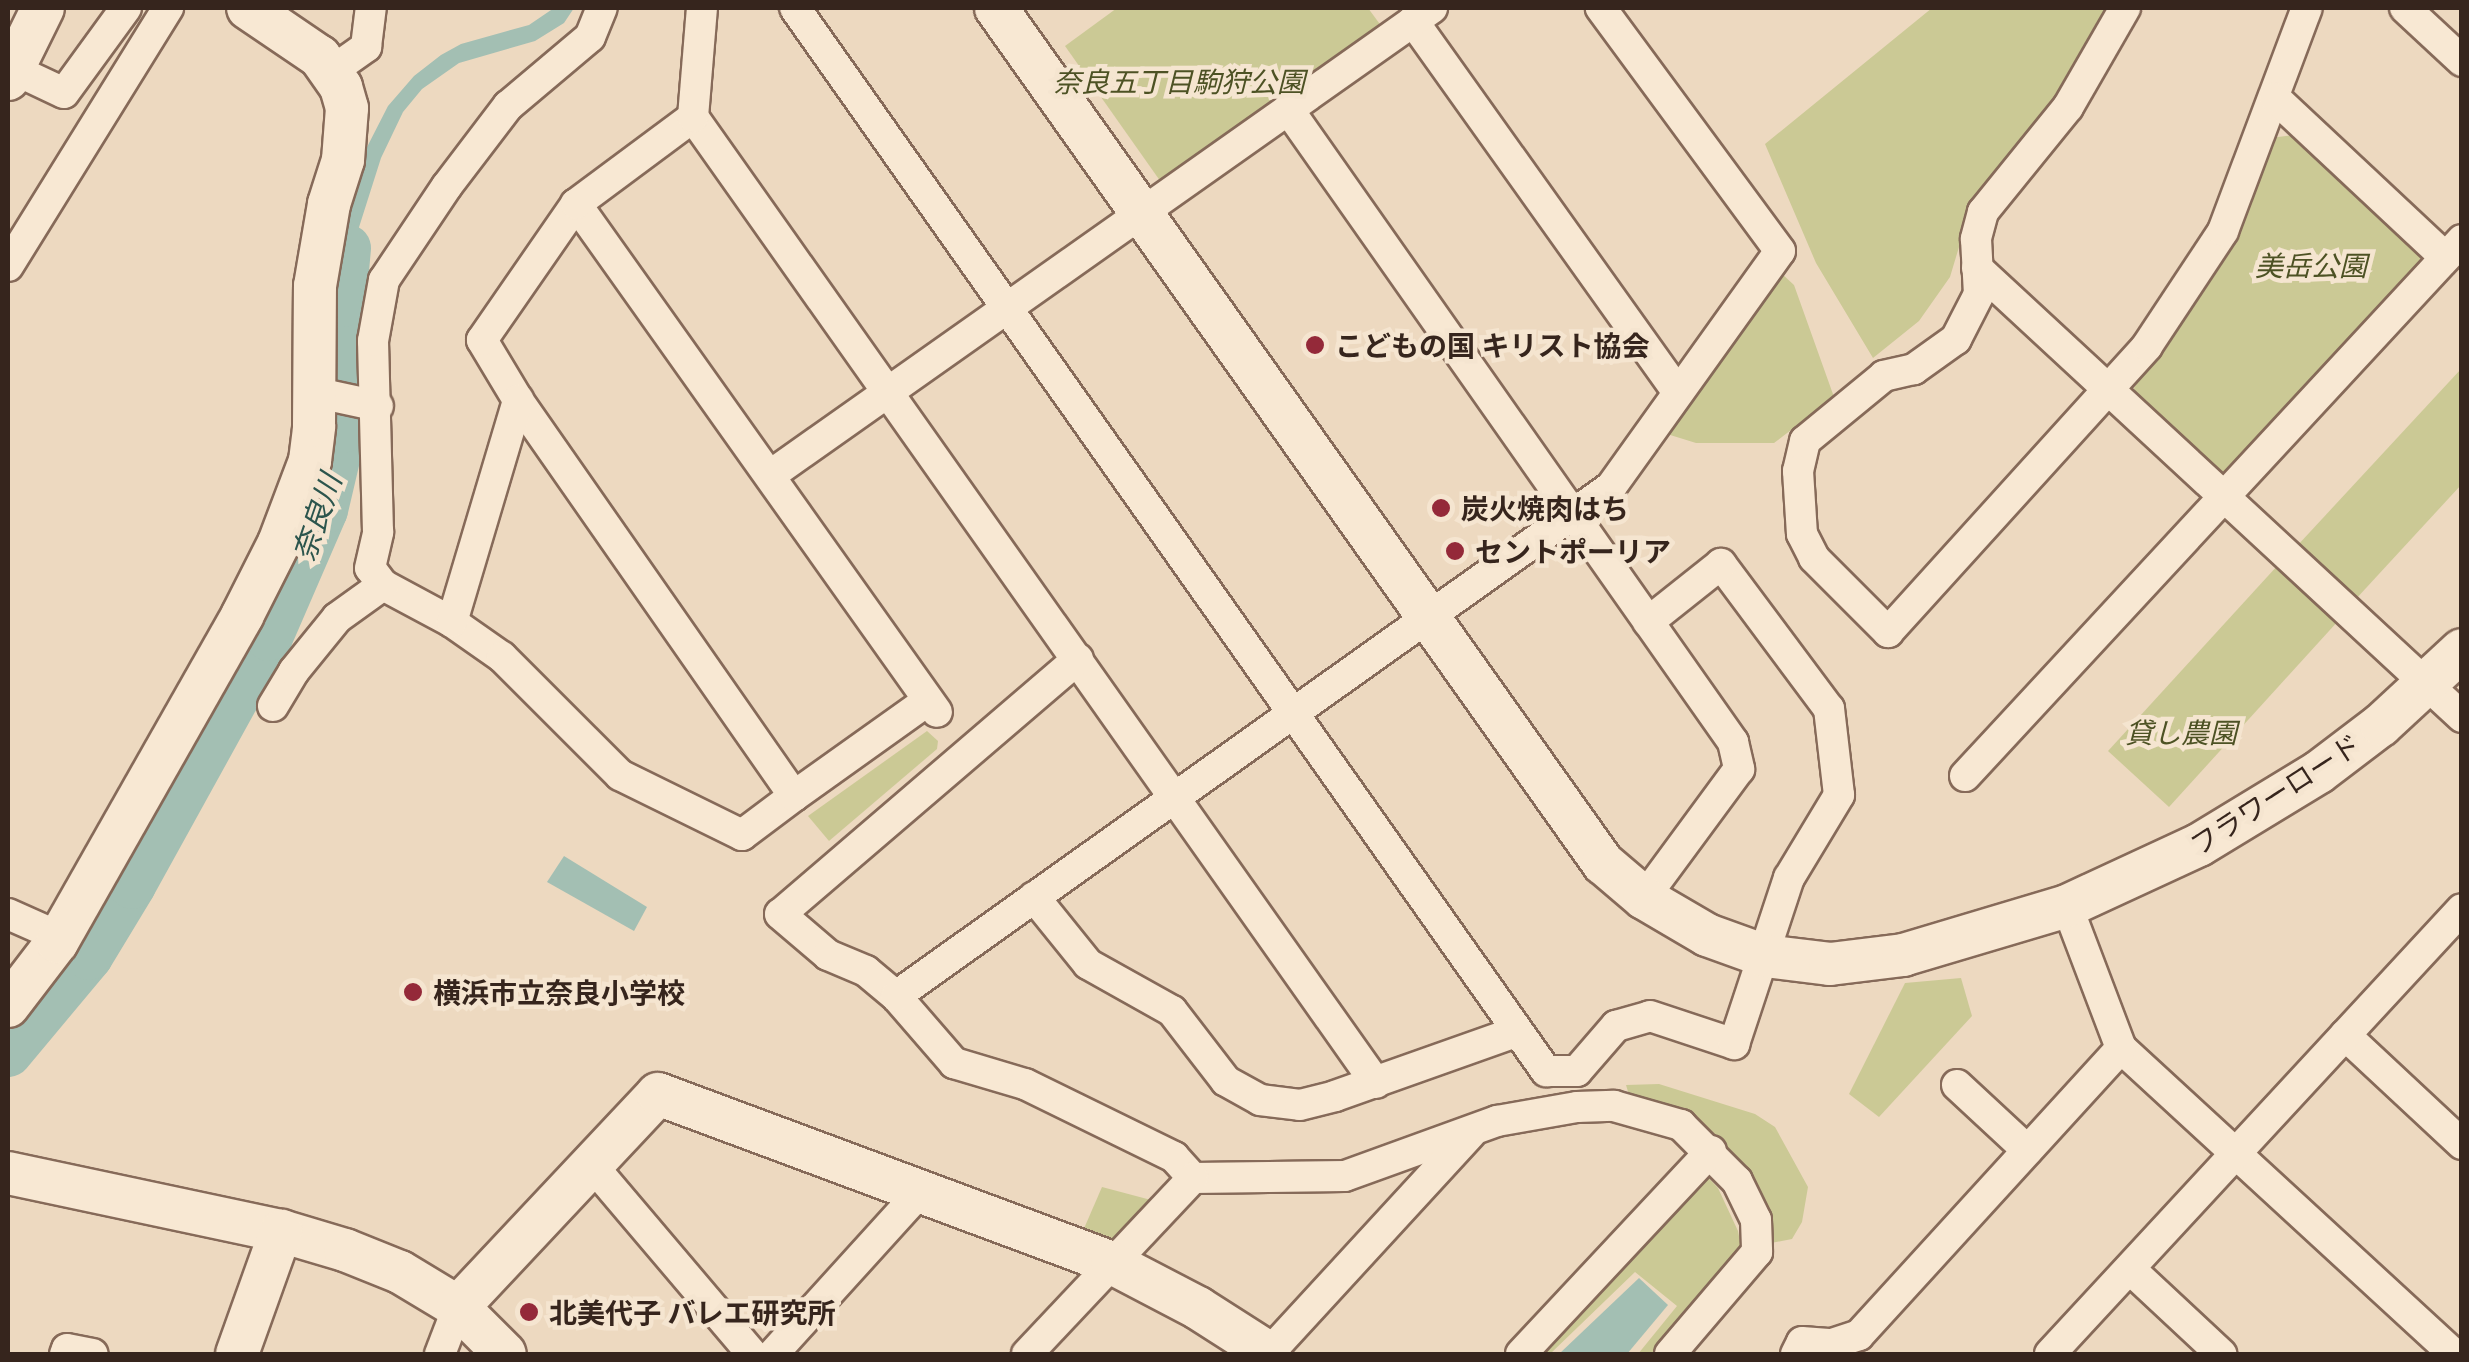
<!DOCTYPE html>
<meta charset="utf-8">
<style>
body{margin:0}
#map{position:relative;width:2469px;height:1362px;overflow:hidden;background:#edd9c0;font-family:"Playfair Display","Noto Sans JP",serif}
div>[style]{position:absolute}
.green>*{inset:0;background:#cbc995}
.water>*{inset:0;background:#a3bfb3}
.river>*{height:48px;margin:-24px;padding:0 24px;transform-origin:24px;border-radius:24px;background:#a3bfb3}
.roads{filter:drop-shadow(2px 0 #866a59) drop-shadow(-2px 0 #866a59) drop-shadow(0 2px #866a59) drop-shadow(0 -2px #866a59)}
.street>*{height:30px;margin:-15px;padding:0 15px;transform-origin:15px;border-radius:15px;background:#f8e8d3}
.secondary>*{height:42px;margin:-21px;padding:0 21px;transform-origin:21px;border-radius:21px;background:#f8e8d3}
.dots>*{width:28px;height:28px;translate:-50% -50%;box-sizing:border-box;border:5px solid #f5e5d0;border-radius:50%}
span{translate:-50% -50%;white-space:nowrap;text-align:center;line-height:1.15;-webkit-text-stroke:9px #f5e5d0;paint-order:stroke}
.park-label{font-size:28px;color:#4d5224;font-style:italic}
.poi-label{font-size:28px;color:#36251d;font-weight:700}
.left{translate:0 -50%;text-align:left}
.street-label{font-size:28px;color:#36251d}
.water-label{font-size:30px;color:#2c554d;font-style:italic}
.frame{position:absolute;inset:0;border:10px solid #36251d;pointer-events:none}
</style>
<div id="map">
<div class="green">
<i style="clip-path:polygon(1117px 8px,1368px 8px,1382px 27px,1163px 185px,1065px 46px)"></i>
<i style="clip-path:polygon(1932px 8px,2117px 8px,2036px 125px,1974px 197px,1950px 277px,1919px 321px,1873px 358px,1816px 263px,1765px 144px)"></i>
<i style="clip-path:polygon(2294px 135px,2421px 252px,2419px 268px,2226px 479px,2136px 396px,2134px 388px,2154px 356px,2195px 304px,2270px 138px)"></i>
<i style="clip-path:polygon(1781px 273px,1794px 285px,1834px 397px,1774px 443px,1696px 443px,1667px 434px,1671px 414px,1690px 403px)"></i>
<i style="clip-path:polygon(2461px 369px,2461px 485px,2355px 600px,2297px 546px)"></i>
<i style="clip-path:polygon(2278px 565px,2339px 620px,2169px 807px,2108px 751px)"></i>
<i style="clip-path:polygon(927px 731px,938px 741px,937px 749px,829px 841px,808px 816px)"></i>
<i style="clip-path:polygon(1961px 978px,1972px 1016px,1879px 1117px,1849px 1094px,1905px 983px)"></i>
<i style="clip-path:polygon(1659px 1084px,1755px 1114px,1775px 1127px,1808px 1187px,1802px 1222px,1792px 1239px,1766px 1244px,1760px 1211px,1629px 1095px,1626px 1085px)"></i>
<i style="clip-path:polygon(1703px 1172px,1718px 1188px,1738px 1231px,1742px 1252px,1654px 1354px,1638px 1354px,1677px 1306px,1635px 1272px,1550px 1354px,1538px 1354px)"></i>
<i style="clip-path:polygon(1102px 1187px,1151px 1200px,1114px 1241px,1079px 1240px)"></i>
</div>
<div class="water">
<i style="clip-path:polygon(554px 8px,574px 8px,564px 23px,535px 41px,459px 63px,422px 89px,403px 112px,381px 158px,354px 243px,348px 314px,334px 311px,341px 236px,365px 151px,388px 106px,414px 76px,441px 55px,461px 44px,529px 25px)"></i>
<i style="clip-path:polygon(564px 856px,647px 907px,634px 931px,547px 882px)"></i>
<i style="clip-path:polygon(1639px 1278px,1668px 1305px,1627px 1354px,1559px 1354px)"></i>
</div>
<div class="river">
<i style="left:8px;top:1053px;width:126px;rotate:-50.1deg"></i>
<i style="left:89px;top:956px;width:83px;rotate:-58.8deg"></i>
<i style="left:132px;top:885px;width:283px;rotate:-61.1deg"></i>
<i style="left:269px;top:637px;width:138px;rotate:-66.6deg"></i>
<i style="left:324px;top:510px;width:83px;rotate:-76.8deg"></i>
<i style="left:343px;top:429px;width:126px;rotate:-90.5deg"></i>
<i style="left:342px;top:303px;width:55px;rotate:-84.8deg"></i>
</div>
<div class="roads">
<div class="street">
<i style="left:795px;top:8px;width:1302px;rotate:54.76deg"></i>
<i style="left:1546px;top:1071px;width:31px"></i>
<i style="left:1577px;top:1071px;width:60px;rotate:-49.1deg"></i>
<i style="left:1616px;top:1026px;width:35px;rotate:-16deg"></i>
<i style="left:1650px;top:1016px;width:89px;rotate:18.4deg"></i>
<i style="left:1734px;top:1044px;width:175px;rotate:-71.7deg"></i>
<i style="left:1789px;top:878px;width:97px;rotate:-58.9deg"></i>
<i style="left:1839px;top:795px;width:87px;rotate:-96.6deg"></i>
<i style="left:1829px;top:709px;width:181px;rotate:-126.7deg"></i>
<i style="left:1721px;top:564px;width:93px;rotate:141.5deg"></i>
<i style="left:2125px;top:8px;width:114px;rotate:119.9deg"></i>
<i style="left:2068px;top:107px;width:135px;rotate:129deg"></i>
<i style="left:1983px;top:212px;width:28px;rotate:105deg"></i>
<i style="left:1976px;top:239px;width:55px;rotate:86.9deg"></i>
<i style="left:1979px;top:294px;width:51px;rotate:117.1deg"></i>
<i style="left:1956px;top:339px;width:52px;rotate:144.5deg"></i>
<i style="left:1914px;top:369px;width:31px;rotate:167deg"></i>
<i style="left:1884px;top:376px;width:102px;rotate:140.6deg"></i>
<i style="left:1805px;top:441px;width:31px;rotate:103deg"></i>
<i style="left:1798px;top:471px;width:63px;rotate:86.4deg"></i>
<i style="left:1802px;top:534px;width:27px;rotate:63deg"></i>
<i style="left:1814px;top:558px;width:105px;rotate:45deg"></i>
<i style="left:1888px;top:632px;width:386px;rotate:-47.8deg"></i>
<i style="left:2147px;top:346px;width:138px;rotate:-56.5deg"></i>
<i style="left:2223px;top:231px;width:238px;rotate:-69.4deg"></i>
<i style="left:2405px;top:8px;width:78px;rotate:42.9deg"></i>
<i style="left:1413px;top:21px;width:453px;rotate:54.5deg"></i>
<i style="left:13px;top:69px;width:56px;rotate:25.2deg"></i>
<i style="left:64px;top:93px;width:105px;rotate:-53.9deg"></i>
<i style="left:332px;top:71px;width:42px;rotate:-35.2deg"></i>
<i style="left:366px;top:47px;width:39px;rotate:-83deg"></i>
<i style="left:2275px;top:98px;width:233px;rotate:43.1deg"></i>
<i style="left:1288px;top:109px;width:774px;rotate:54.89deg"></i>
<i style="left:1733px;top:742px;width:28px;rotate:77deg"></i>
<i style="left:1739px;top:769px;width:160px;rotate:126.4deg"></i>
<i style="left:693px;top:117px;width:1183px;rotate:54.74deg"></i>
<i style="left:576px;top:204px;width:623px;rotate:54.6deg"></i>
<i style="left:8px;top:266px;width:304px;rotate:-58.2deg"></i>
<i style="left:1977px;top:268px;width:661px;rotate:42.79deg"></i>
<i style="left:332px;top:396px;width:47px;rotate:12.3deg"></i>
<i style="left:772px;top:474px;width:808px;rotate:-35.22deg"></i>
<i style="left:383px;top:585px;width:78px;rotate:28.2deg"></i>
<i style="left:452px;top:622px;width:61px;rotate:35deg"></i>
<i style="left:502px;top:657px;width:167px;rotate:45deg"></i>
<i style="left:620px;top:775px;width:136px;rotate:26.2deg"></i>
<i style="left:742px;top:835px;width:65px;rotate:-36.9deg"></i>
<i style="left:794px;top:796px;width:483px;rotate:-124.9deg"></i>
<i style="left:518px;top:400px;width:70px;rotate:-121deg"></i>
<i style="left:482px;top:340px;width:165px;rotate:-55.3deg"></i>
<i style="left:576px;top:204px;width:146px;rotate:-36.6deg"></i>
<i style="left:693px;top:117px;width:109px;rotate:-85.3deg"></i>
<i style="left:452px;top:622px;width:232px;rotate:-73.4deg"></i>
<i style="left:1078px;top:659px;width:392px;rotate:139.4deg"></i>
<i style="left:780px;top:914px;width:63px;rotate:40.5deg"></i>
<i style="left:828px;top:955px;width:41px;rotate:22.8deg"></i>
<i style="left:866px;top:971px;width:39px;rotate:40deg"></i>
<i style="left:896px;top:996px;width:89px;rotate:49.1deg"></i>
<i style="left:954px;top:1063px;width:74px;rotate:16.5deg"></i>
<i style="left:1025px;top:1084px;width:166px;rotate:26.1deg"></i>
<i style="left:1174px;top:1157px;width:28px;rotate:48deg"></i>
<i style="left:1193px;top:1178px;width:152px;rotate:-0.8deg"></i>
<i style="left:1345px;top:1176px;width:162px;rotate:-19.9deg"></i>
<i style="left:1497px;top:1121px;width:81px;rotate:-9.9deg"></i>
<i style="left:1577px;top:1107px;width:37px;rotate:-2deg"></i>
<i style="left:1614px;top:1106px;width:70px;rotate:15.8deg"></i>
<i style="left:1681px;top:1125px;width:79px;rotate:45deg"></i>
<i style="left:1737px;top:1181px;width:43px;rotate:64deg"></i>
<i style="left:1756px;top:1220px;width:32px;rotate:88deg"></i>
<i style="left:1757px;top:1252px;width:134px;rotate:130.5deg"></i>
<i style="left:273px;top:706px;width:41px;rotate:-59deg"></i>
<i style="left:294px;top:671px;width:68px;rotate:-50.9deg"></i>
<i style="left:337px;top:618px;width:57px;rotate:-35.7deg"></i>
<i style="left:383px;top:585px;width:21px;rotate:-127deg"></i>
<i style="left:370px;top:568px;width:37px;rotate:-77deg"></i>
<i style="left:378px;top:532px;width:191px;rotate:-91.5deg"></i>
<i style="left:373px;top:341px;width:62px;rotate:-79.8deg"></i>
<i style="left:384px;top:280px;width:113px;rotate:-56.2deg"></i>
<i style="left:447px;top:186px;width:101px;rotate:-52.7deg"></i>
<i style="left:508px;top:106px;width:107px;rotate:-40.1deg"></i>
<i style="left:590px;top:37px;width:31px;rotate:-68deg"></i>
<i style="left:1965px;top:776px;width:731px;rotate:-47.16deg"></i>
<i style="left:794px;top:796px;width:163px;rotate:-35.5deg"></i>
<i style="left:1034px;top:897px;width:86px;rotate:51.1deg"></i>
<i style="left:1088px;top:964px;width:96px;rotate:29.2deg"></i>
<i style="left:1172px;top:1011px;width:88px;rotate:52.4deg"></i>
<i style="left:1226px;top:1081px;width:39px;rotate:29deg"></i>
<i style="left:1260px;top:1100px;width:40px;rotate:7.1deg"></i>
<i style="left:1300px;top:1105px;width:36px;rotate:-14deg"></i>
<i style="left:1335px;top:1096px;width:192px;rotate:-19.5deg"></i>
<i style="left:8px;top:914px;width:57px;rotate:23.9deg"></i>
<i style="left:896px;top:996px;width:878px;rotate:-35.45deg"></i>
<i style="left:1611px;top:487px;width:290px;rotate:-54.4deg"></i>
<i style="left:1780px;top:251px;width:302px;rotate:-126.4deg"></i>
<i style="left:2345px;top:1035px;width:160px;rotate:43deg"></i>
<i style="left:2121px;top:1048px;width:452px;rotate:42.6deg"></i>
<i style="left:1957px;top:1085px;width:96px;rotate:42.9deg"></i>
<i style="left:591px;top:1164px;width:249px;rotate:49.7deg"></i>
<i style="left:2130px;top:1269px;width:125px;rotate:43deg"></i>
<i style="left:65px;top:1354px;width:5px;rotate:-68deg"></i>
<i style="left:67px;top:1349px;width:26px;rotate:11deg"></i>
<i style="left:440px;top:1354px;width:50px;rotate:-69deg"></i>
<i style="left:773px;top:1354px;width:217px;rotate:-47.8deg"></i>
<i style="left:1027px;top:1354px;width:242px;rotate:-46.7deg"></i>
<i style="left:1268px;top:1354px;width:299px;rotate:-47.4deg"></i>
<i style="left:1521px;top:1354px;width:278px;rotate:-46.9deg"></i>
<i style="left:1796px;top:1354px;width:13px;rotate:-63deg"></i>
<i style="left:1802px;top:1342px;width:30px;rotate:4deg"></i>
<i style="left:1832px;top:1344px;width:28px;rotate:-18deg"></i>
<i style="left:1859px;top:1335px;width:389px;rotate:-47.6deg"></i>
<i style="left:2121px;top:1048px;width:152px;rotate:-110.8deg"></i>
<i style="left:2050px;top:1354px;width:606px;rotate:-47.21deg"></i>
</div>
<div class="secondary">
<i style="left:996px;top:8px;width:1049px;rotate:54.63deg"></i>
<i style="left:1603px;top:863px;width:54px;rotate:40.5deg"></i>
<i style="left:1644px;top:898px;width:73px;rotate:30.4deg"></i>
<i style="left:1707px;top:935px;width:62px;rotate:19.9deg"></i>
<i style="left:1765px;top:956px;width:65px;rotate:7deg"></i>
<i style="left:1830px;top:964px;width:74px;rotate:-7deg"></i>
<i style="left:1903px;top:955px;width:171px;rotate:-16.6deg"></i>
<i style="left:2067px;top:906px;width:145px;rotate:-24.8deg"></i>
<i style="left:2199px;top:845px;width:140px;rotate:-31.3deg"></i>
<i style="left:2319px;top:772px;width:78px;rotate:-37.2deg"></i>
<i style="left:2381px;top:725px;width:110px;rotate:-42.8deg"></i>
<i style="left:8px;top:79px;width:79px;rotate:-63.8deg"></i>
<i style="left:8px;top:1006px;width:81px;rotate:-52.6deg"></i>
<i style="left:57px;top:942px;width:375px;rotate:-60.4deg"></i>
<i style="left:242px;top:616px;width:82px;rotate:-63.1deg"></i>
<i style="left:279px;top:543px;width:88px;rotate:-69.3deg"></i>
<i style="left:310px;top:461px;width:35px;rotate:-83deg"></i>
<i style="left:314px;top:426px;width:140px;rotate:-89.6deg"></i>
<i style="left:315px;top:286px;width:83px;rotate:-80.3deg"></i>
<i style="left:329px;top:204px;width:46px;rotate:-72.3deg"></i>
<i style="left:343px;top:160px;width:52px;rotate:-85.6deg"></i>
<i style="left:347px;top:108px;width:22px;rotate:-106deg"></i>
<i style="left:341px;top:87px;width:37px;rotate:-125deg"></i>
<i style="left:320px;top:57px;width:87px;rotate:-145.8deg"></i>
<i style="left:8px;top:1173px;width:279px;rotate:12deg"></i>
<i style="left:281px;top:1231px;width:67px;rotate:16.5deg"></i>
<i style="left:345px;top:1250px;width:59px;rotate:21.8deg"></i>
<i style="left:400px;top:1272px;width:68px;rotate:31.1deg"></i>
<i style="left:458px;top:1307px;width:66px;rotate:45deg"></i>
<i style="left:458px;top:1307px;width:292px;rotate:-46.8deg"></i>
<i style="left:658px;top:1094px;width:484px;rotate:20.4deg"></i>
<i style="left:1112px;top:1263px;width:97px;rotate:27.6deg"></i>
<i style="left:1198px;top:1308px;width:85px;rotate:32.6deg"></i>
<i style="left:237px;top:1354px;width:131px;rotate:-70.3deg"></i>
</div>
</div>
<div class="dots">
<i style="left:1315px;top:345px;background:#942939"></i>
<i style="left:1441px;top:508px;background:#942939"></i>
<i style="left:1455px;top:551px;background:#942939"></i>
<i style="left:413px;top:992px;background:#942939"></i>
<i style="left:529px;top:1312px;background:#942939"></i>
</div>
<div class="park-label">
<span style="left:1179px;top:81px">奈良五丁目駒狩公園</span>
<span style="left:2311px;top:265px">美岳公園</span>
<span style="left:2181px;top:732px">貸し農園</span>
</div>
<div class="poi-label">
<span class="left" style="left:1335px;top:345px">こどもの国 キリスト協会</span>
<span class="left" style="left:1461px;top:508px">炭火焼肉はち</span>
<span class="left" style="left:1475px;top:551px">セントポーリア</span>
<span class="left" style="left:433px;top:992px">横浜市立奈良小学校</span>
<span class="left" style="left:549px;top:1312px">北美代子 バレエ研究所</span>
</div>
<div class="street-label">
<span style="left:2275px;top:794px;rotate:-33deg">フラワーロード</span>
</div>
<div class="water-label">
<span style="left:316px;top:517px;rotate:-71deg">奈良川</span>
</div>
<div class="frame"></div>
</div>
